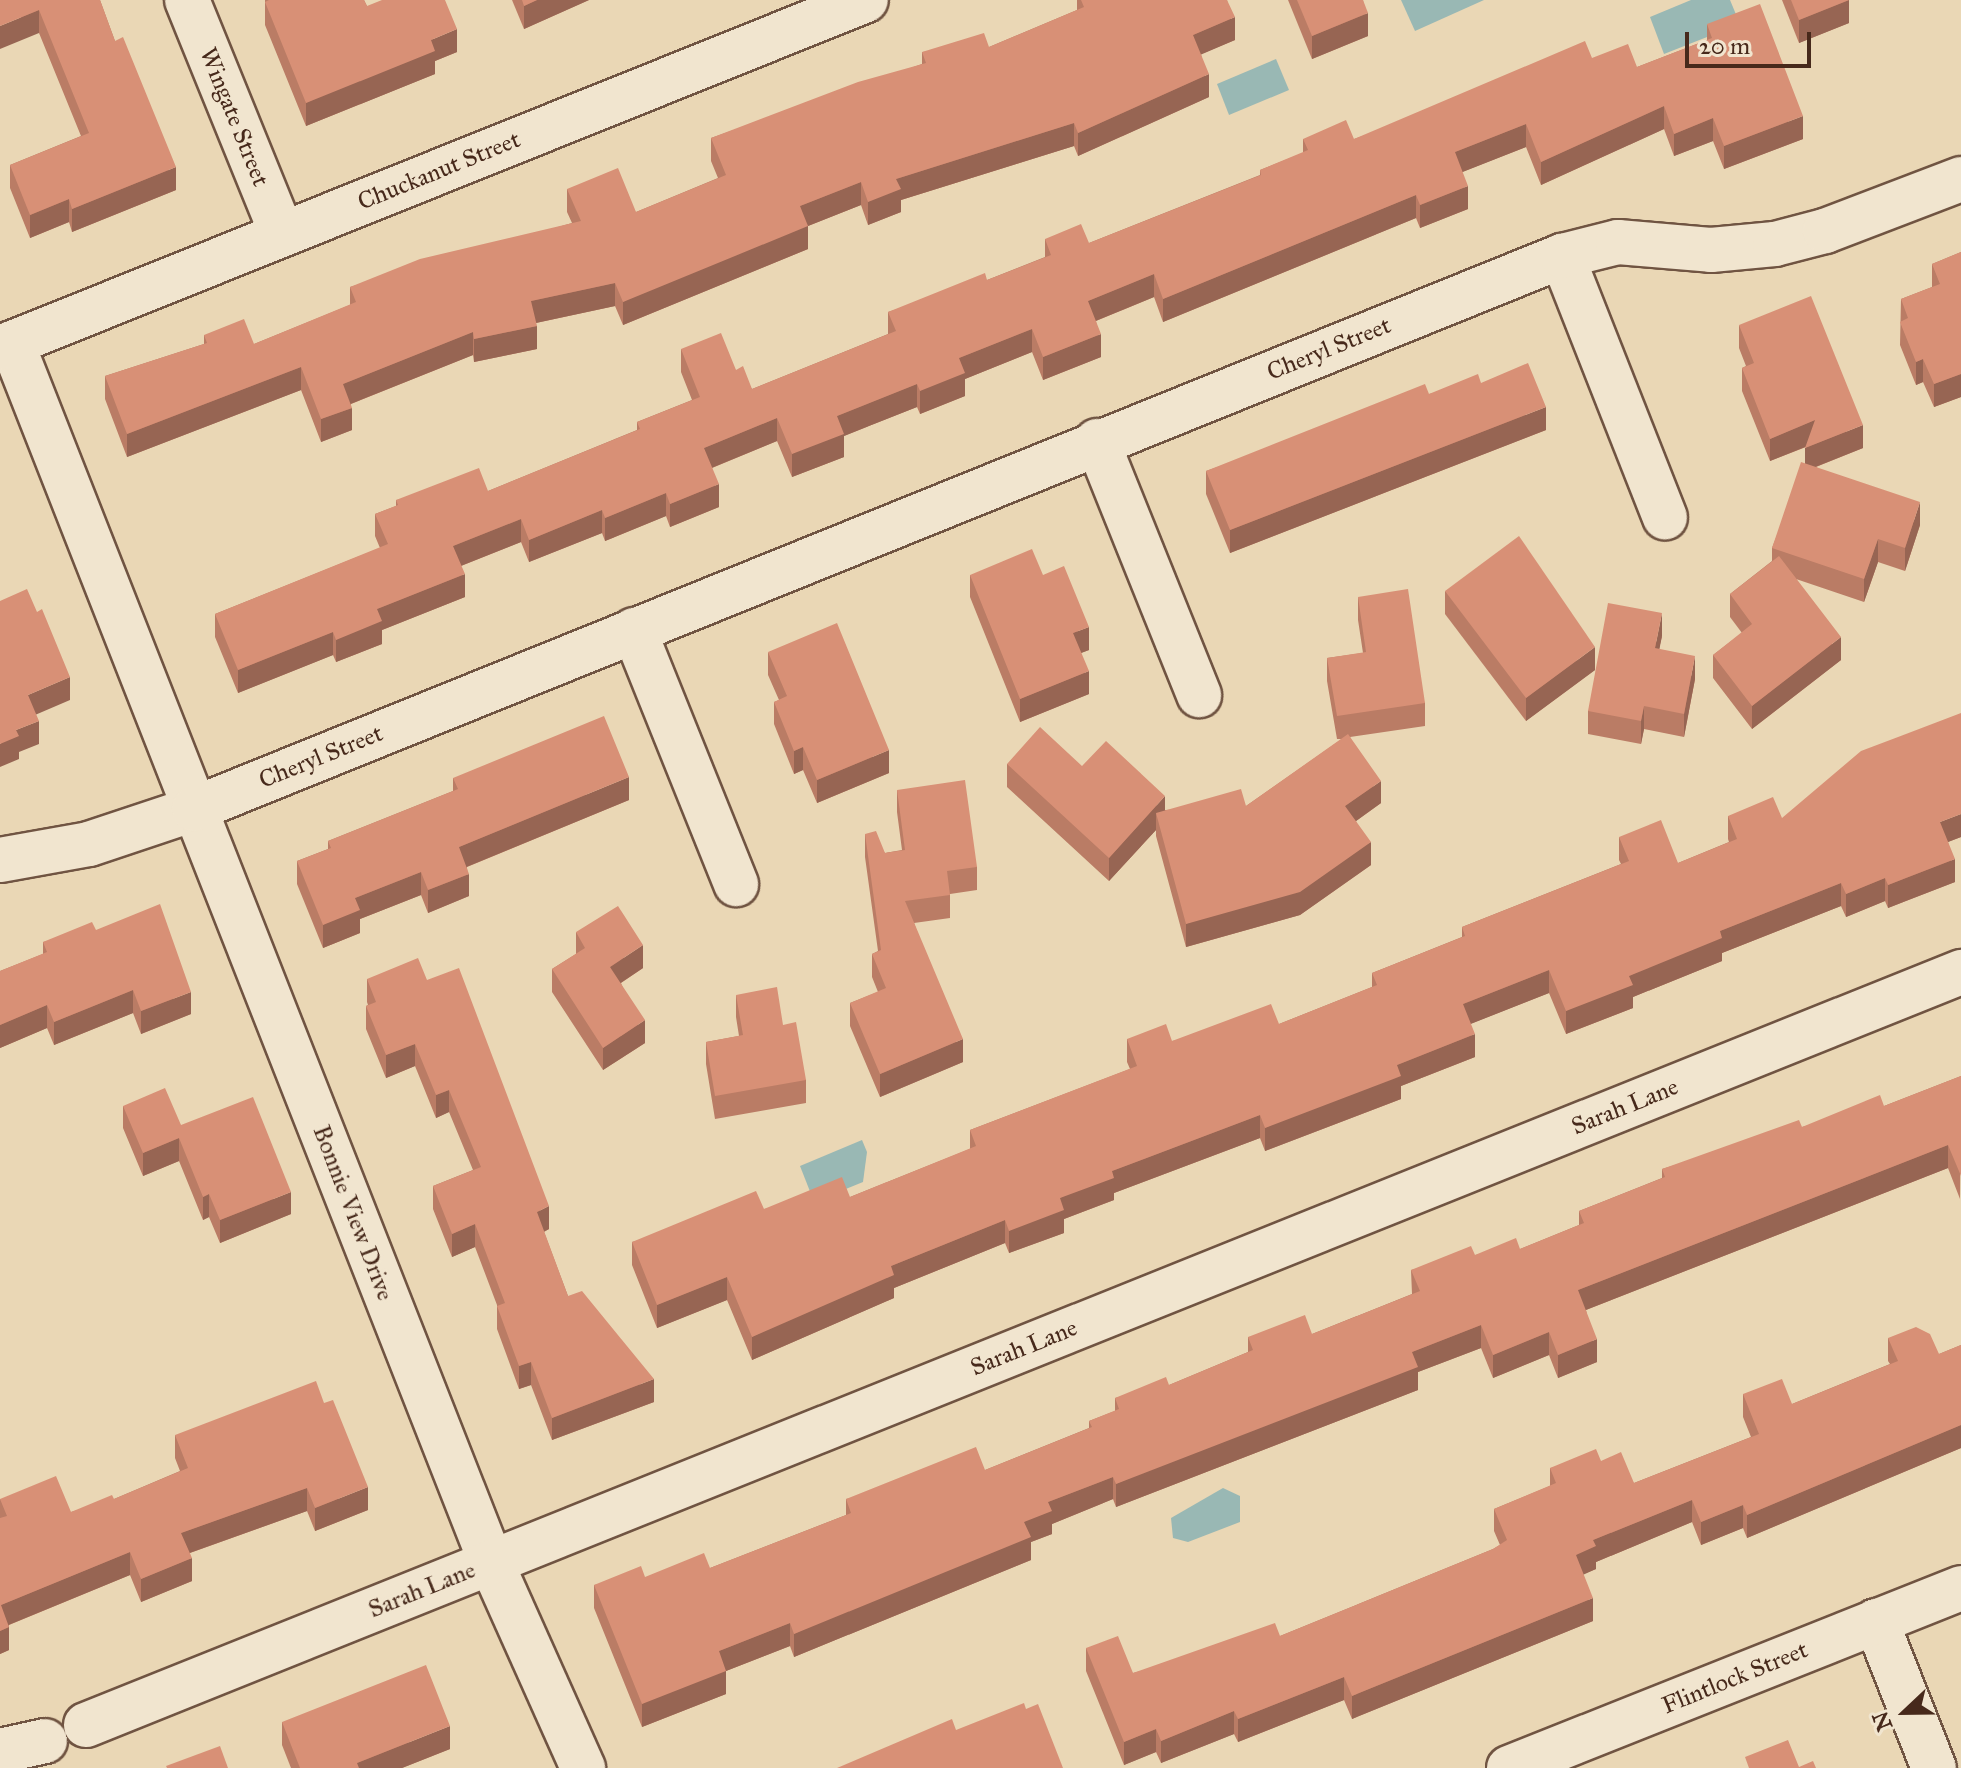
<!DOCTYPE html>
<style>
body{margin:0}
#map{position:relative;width:1961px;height:1768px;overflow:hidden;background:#ead7b5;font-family:"IM FELL Great Primer",serif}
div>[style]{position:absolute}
.water>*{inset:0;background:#99b8b4}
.roads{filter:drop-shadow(2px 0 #705442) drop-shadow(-2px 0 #705442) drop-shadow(0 2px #705442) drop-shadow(0 -2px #705442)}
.street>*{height:44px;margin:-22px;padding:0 22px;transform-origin:22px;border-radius:22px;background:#f1e5cf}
.wall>*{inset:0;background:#ba7c65}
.shaded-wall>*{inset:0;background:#976553}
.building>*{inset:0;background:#d89076}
span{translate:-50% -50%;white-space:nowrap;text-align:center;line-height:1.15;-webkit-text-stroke:6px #f1e5cf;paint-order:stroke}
.street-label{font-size:24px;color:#47291b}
.north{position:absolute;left:1865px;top:1672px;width:80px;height:80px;-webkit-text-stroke:6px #f1e5cf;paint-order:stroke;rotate:248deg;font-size:22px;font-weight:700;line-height:32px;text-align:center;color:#47291b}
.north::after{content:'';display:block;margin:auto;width:28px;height:36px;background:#47291b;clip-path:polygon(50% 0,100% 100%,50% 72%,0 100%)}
.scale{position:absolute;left:1685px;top:32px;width:126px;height:36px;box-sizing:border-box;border:4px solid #47291b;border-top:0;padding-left:10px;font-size:24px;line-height:28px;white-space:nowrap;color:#47291b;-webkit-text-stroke:6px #f1e5cf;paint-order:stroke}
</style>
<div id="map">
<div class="water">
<i style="clip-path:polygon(1401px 0,1484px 0,1415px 31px)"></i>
<i style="clip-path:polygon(1691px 0,1730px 0,1740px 24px,1664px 54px,1650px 17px)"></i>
<i style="clip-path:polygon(1276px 59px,1289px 90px,1229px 115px,1217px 84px)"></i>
<i style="clip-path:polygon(862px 1140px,867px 1152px,863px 1182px,836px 1193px,811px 1194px,800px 1166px)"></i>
<i style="clip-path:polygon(1223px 1488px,1240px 1496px,1240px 1522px,1188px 1542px,1173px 1538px,1171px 1518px)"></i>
</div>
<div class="roads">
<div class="street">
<i style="left:187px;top:0;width:253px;rotate:67.9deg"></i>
<i style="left:1562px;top:256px;width:281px;rotate:68.5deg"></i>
<i style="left:12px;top:343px;width:1310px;rotate:68.55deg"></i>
<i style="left:491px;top:1562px;width:226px;rotate:65.9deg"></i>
<i style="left:0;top:348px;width:933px;rotate:-21.89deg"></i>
<i style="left:1097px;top:441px;width:274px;rotate:68.1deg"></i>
<i style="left:634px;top:630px;width:274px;rotate:68.1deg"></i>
<i style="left:0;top:860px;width:90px;rotate:-10.2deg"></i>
<i style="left:89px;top:844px;width:111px;rotate:-18.4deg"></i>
<i style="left:194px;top:809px;width:1476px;rotate:-22.01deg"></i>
<i style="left:1562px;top:256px;width:58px;rotate:-14deg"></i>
<i style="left:1618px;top:242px;width:93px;rotate:4.9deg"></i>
<i style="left:1711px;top:250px;width:64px;rotate:-5.4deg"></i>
<i style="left:1775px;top:244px;width:52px;rotate:-14.6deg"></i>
<i style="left:1825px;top:231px;width:146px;rotate:-20.9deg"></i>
<i style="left:1876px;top:1621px;width:158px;rotate:68.5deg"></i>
<i style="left:86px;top:1725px;width:2021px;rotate:-21.88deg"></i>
<i style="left:0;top:1751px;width:46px;rotate:-12.5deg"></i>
<i style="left:1509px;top:1768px;width:487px;rotate:-21.7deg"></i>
</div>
</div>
<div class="wall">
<i style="clip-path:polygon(0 0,100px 0,115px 41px,176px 190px,72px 232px,69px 222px,30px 238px,10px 188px,10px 165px,81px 136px,39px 33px)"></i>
<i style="clip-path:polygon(265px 0,364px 0,367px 6px,457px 52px,435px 61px,435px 74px,306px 126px,265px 25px)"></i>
<i style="clip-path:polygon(512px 0,589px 0,524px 29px)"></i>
<i style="clip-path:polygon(1077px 0,1227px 0,1235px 40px,1201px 54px,1209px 97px,1078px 156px,1074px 146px,901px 200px,901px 212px,868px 225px,861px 205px,808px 226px,808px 249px,623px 325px,615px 306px,536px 323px,537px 349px,474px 362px,473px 355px,351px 404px,352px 430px,321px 442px,301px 390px,127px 457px,105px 399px,105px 376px,204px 344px,204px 335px,254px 344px,350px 305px,350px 287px,572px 223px,567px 212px,567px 189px,636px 212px,718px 178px,711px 161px,711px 138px,922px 64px,922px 52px,989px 47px,1077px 10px)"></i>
<i style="clip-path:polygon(1288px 0,1363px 0,1368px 36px,1312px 59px)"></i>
<i style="clip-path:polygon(1782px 0,1849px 0,1849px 23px,1799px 43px)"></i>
<i style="clip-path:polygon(1707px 24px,1803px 139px,1724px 169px,1713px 141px,1674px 156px,1664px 129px,1541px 185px,1526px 147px,1462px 172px,1468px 209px,1420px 228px,1416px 218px,1163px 322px,1154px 297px,1096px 321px,1101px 357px,1043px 380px,1032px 352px,965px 379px,965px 396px,920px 414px,917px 407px,844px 436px,844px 457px,792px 477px,777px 441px,712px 468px,719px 507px,670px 527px,666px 516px,605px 541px,602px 533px,529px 562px,521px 542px,461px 566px,465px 597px,382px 630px,382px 644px,336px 662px,333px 655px,238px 693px,215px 637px,215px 614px,380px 548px,375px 536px,375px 514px,396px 506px,396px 500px,488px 491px,637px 430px,637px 422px,692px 400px,681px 372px,681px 349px,736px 370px,752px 389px,888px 334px,888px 312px,987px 280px,1045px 257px,1045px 239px,1089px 243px,1260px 175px,1260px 170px,1303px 153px,1303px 139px,1354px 139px,1592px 58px,1637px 67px,1707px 40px)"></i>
<i style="clip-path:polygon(1961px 252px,1961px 397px,1934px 407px,1923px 382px,1916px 385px,1900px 345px,1901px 299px,1932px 287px,1932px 264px)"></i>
<i style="clip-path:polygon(1739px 325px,1863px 448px,1816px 467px,1920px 525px,1905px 571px,1878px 562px,1864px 602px,1796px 579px,1841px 660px,1752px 729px,1713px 678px,1713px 655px,1742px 633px,1730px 617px,1730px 594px,1772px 561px,1772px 548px,1805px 464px,1806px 447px,1770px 461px,1742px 391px,1742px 368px,1746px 366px,1739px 348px)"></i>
<i style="clip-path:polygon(1481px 383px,1546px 430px,1230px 553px,1206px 494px,1206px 471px,1429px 394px)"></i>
<i style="clip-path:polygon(970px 575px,1043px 575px,1089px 650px,1081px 653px,1089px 694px,1020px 722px,970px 597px)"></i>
<i style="clip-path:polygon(1445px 591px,1595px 670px,1526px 721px,1445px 614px)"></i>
<i style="clip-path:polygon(1358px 597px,1425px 703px,1425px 726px,1350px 737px,1381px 803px,1356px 821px,1371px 865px,1300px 915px,1186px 947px,1156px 836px,1156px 830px,1109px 881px,1007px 787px,1007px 764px,1082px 766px,1165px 810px,1246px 806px,1342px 739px,1337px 739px,1327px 681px,1327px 658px,1363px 653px,1358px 620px)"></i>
<i style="clip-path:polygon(1662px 636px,1659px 649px,1695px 679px,1684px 737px,1644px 729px,1641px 744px,1588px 734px,1588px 711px)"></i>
<i style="clip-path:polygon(768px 652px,889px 773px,817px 803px,803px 770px,794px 774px,774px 724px,774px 702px,779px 700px,768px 675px)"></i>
<i style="clip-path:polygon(453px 778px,629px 800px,467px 867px,469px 896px,428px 913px,421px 895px,360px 919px,360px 933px,323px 948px,297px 884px,297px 861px,328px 849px,328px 841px,453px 791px)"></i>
<i style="clip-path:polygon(897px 790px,977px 867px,977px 890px,950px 894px,950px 918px,914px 923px,963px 1062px,880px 1097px,850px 1026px,850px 1003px,878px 992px,872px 977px,872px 954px,878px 951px,865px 857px,865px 834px,885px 853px,902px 850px,897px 812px)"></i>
<i style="clip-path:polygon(1728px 816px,1782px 818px,1961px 837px,1948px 842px,1955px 882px,1888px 908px,1885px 901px,1846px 917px,1841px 906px,1722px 953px,1722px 961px,1633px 997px,1633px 1008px,1566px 1034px,1549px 993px,1470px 1024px,1475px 1057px,1401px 1086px,1401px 1099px,1265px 1151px,1260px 1138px,1114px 1193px,1114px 1200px,1064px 1219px,1064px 1233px,1009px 1253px,1005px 1243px,894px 1288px,894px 1298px,752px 1360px,727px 1300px,657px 1328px,632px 1265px,632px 1242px,764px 1209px,850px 1197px,970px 1149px,970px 1130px,1130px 1069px,1127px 1062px,1127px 1039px,1172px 1041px,1279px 1024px,1372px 987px,1372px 973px,1462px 937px,1462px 927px,1621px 864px,1619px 860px,1619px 837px,1678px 863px,1729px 842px,1728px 839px)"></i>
<i style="clip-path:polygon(96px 930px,191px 1014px,141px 1034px,133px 1013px,54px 1045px,47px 1028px,0 1048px,0 971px,43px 954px,43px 942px)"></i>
<i style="clip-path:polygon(576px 932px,643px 968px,621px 983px,645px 1043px,603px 1070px,552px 992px,552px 969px,576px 954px)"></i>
<i style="clip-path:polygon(367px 979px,427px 980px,549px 1229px,544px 1232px,568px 1296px,654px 1402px,552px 1440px,531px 1385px,519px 1389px,497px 1329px,497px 1305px,475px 1247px,452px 1257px,433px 1209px,433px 1186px,473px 1170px,449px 1112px,436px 1118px,415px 1066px,386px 1078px,366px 1029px,366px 1006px,368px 1005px,367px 1002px)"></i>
<i style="clip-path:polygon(736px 995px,806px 1080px,806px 1103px,715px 1119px,706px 1064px,706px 1042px,739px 1036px,736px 1017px)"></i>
<i style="clip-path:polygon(1961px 1076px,1960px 1199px,1948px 1168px,1586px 1310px,1597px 1362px,1558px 1378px,1549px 1355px,1493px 1378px,1481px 1348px,1418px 1372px,1418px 1390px,1116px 1507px,1113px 1499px,1052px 1524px,1052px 1534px,1031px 1542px,1031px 1560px,794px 1657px,790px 1646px,726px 1671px,726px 1694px,642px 1727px,594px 1608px,594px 1585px,710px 1568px,846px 1515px,846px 1499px,985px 1470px,1089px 1428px,1089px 1421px,1115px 1411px,1115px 1398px,1169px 1385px,1248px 1352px,1248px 1337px,1312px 1334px,1412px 1294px,1411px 1270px,1475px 1255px,1520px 1249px,1579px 1225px,1579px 1211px,1662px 1178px,1662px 1169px,1802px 1127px,1884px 1106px)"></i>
<i style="clip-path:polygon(123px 1106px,181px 1125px,291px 1214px,220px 1243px,209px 1217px,203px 1220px,179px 1161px,143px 1176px,123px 1128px)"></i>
<i style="clip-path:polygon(1888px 1338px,1939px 1354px,1961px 1345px,1961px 1448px,1747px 1538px,1743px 1528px,1701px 1545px,1692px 1522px,1596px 1562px,1596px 1569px,1583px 1574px,1593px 1621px,1352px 1719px,1344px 1700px,1238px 1742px,1234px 1734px,1161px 1763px,1156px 1752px,1124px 1765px,1086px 1671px,1086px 1648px,1133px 1673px,1280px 1636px,1493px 1549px,1500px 1545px,1494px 1531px,1494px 1509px,1550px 1486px,1550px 1468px,1601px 1461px,1634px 1483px,1751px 1437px,1743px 1417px,1743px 1394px,1792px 1404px,1890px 1364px,1888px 1361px)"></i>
<i style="clip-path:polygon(175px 1435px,368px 1510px,315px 1531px,307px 1511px,190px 1553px,192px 1581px,141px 1602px,130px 1575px,9px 1625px,9px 1650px,0 1654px,0 1499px,71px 1512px,114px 1499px,180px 1471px,175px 1458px)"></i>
<i style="clip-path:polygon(282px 1722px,450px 1749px,402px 1768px,291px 1768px,282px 1745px)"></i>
</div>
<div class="shaded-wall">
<i style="clip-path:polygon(537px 0,589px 0,524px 29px,524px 6px)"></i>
<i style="clip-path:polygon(1849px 0,1849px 23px,1799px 43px,1799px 20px)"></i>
<i style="clip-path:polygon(39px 10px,39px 33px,0 49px,0 26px)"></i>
<i style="clip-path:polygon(1368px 13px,1368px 36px,1312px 59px,1312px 36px)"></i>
<i style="clip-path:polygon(1235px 17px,1235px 40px,1193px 58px,1193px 35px)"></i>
<i style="clip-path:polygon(457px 29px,457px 52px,435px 61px,435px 74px,306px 126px,306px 103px,431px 40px)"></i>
<i style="clip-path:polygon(1209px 74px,1209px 97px,1078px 156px,1078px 133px)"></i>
<i style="clip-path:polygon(1664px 106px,1664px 129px,1541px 185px,1541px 162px)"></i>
<i style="clip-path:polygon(1803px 116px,1803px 139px,1724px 169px,1724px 146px)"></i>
<i style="clip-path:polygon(1713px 118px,1713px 141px,1674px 156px,1674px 134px)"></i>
<i style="clip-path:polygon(1074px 123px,1074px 146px,901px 200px,901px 212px,868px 225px,868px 202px,896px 179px)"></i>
<i style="clip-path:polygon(1526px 124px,1526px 147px,1455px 175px,1455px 152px)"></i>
<i style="clip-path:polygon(176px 167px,176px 190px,72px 232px,72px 209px)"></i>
<i style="clip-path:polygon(861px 182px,861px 205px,808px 226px,808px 249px,623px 325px,623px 302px,800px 206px)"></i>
<i style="clip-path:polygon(1468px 186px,1468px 209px,1420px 228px,1420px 205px)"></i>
<i style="clip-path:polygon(1416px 195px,1416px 218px,1163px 322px,1163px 299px)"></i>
<i style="clip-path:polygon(69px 199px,69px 222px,30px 238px,30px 215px)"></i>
<i style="clip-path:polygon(1154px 274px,1154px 297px,1088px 324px,1088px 301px)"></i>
<i style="clip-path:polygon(615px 283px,615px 306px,531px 324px,531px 301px)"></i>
<i style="clip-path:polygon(537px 326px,537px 349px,474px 362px,474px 339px)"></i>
<i style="clip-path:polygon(1032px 329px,1032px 352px,965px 379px,965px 396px,920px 414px,920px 391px,959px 358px)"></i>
<i style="clip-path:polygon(473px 332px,473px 355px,343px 407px,343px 384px)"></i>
<i style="clip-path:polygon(1101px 334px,1101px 357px,1043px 380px,1043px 357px)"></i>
<i style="clip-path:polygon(1923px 359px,1923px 382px,1916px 385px,1916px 362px)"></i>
<i style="clip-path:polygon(301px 367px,301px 390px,127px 457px,127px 434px)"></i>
<i style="clip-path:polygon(1961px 374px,1961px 397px,1934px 407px,1934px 384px)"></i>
<i style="clip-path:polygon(917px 384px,917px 407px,844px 436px,844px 457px,792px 477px,792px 454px,837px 416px)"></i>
<i style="clip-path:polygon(1546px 407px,1546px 430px,1230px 553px,1230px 530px)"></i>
<i style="clip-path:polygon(352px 408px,352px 430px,321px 442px,321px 419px)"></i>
<i style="clip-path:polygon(777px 418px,777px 441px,704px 471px,704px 448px)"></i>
<i style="clip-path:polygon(1815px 420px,1815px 443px,1770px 461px,1770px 439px)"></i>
<i style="clip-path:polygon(1863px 425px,1863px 448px,1805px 471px,1805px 448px)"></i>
<i style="clip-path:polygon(719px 484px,719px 507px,670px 527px,670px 504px)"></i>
<i style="clip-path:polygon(666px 493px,666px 516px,605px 541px,605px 518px)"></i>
<i style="clip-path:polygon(1920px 502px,1920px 525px,1905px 571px,1905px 548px)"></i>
<i style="clip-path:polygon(602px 510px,602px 533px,529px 562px,529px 540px)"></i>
<i style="clip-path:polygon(521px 519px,521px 542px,453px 569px,453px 546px)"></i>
<i style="clip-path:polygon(1878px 539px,1878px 562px,1864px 602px,1864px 579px)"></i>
<i style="clip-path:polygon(465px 574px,465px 597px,382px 630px,382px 644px,336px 662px,336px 640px,377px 609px)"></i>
<i style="clip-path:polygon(1662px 613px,1662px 636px,1655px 671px,1655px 648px)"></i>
<i style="clip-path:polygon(1089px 627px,1089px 650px,1073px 656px,1073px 633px)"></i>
<i style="clip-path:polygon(333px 632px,333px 655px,238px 693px,238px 670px)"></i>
<i style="clip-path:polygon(1841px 637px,1841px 660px,1752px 729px,1752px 706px)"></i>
<i style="clip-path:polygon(1595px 647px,1595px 670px,1526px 721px,1526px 698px)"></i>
<i style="clip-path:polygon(1695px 656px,1695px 679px,1684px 737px,1684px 714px)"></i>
<i style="clip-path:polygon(1089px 671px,1089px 694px,1020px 722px,1020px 699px)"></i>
<i style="clip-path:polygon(70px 677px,70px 700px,28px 718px,28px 695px)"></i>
<i style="clip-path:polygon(1644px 706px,1644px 729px,1641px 744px,1641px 721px)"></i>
<i style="clip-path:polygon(39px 721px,39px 744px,19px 752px,19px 759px,0 767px,0 744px,16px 730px)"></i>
<i style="clip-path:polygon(803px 747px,803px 770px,794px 774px,794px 751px)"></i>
<i style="clip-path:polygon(889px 750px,889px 773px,817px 803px,817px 780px)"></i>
<i style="clip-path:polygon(629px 777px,629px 800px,459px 870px,459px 847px)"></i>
<i style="clip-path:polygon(1381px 781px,1381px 803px,1345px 829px,1345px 806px)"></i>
<i style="clip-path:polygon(1165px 796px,1165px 819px,1156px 813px,1156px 830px,1109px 881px,1109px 858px)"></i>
<i style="clip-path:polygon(1961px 814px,1961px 837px,1940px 845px,1940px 822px)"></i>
<i style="clip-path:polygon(1371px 842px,1371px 865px,1300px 915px,1186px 947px,1186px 924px)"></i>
<i style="clip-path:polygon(1955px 859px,1955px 882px,1888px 908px,1888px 885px)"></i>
<i style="clip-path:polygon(421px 872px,421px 895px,360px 919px,360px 933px,323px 948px,323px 925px,355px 898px)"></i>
<i style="clip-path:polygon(469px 874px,469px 896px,428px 913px,428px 890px)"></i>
<i style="clip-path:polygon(1885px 878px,1885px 901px,1846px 917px,1846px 894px)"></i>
<i style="clip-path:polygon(1841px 883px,1841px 906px,1722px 953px,1722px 961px,1633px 997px,1633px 1008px,1566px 1034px,1566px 1011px,1629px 976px,1720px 931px)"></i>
<i style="clip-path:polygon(643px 945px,643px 968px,610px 990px,610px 967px)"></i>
<i style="clip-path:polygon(1549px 970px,1549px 993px,1463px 1027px,1463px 1004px)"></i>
<i style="clip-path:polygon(133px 990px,133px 1013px,54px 1045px,54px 1022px)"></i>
<i style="clip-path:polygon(191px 992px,191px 1014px,141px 1034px,141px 1011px)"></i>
<i style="clip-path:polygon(47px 1005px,47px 1028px,0 1048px,0 1025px)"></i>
<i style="clip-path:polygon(645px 1020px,645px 1043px,603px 1070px,603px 1048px)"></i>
<i style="clip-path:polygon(1475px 1034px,1475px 1057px,1401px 1086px,1401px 1099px,1265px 1151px,1265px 1128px,1397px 1065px)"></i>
<i style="clip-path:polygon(963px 1039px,963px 1062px,880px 1097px,880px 1074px)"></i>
<i style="clip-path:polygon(415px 1044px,415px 1066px,386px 1078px,386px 1055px)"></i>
<i style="clip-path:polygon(449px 1090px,449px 1112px,436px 1118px,436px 1095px)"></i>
<i style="clip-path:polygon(1260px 1115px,1260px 1138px,1114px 1193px,1114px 1200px,1064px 1219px,1064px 1233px,1009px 1253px,1009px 1231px,1060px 1198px,1112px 1171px)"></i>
<i style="clip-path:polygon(179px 1138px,179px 1161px,143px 1176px,143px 1153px)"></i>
<i style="clip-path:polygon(1948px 1145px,1948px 1168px,1578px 1313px,1578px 1290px)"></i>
<i style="clip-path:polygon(291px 1192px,291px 1214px,220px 1243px,220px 1220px)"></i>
<i style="clip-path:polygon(209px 1194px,209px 1217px,203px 1220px,203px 1197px)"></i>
<i style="clip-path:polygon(549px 1206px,549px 1229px,537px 1235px,537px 1212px)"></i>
<i style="clip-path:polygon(1005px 1220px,1005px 1243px,894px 1288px,894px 1298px,752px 1360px,752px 1337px,891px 1266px)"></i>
<i style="clip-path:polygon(475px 1224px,475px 1247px,452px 1257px,452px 1234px)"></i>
<i style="clip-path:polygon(727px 1277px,727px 1300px,657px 1328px,657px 1305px)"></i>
<i style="clip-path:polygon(1481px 1325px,1481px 1348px,1418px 1372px,1418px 1390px,1116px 1507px,1116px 1484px,1412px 1352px)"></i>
<i style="clip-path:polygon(1549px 1332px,1549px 1355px,1493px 1378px,1493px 1355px)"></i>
<i style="clip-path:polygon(1597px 1339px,1597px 1362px,1558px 1378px,1558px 1355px)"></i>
<i style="clip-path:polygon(531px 1362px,531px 1385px,519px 1389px,519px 1366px)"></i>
<i style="clip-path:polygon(654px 1379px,654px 1402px,552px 1440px,552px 1418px)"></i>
<i style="clip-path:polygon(1961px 1425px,1961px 1448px,1747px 1538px,1747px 1515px)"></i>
<i style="clip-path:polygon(1113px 1477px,1113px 1499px,1052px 1524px,1052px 1534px,1031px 1542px,1031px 1560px,794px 1657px,794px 1634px,1024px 1522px,1048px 1502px)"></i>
<i style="clip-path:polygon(368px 1487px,368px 1510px,315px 1531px,315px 1508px)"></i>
<i style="clip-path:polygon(307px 1488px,307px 1511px,181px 1556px,181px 1533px)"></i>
<i style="clip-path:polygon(1692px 1500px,1692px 1522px,1596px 1562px,1596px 1569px,1576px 1578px,1576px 1555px,1593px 1540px)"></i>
<i style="clip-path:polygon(1743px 1505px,1743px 1528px,1701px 1545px,1701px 1522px)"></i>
<i style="clip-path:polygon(130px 1552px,130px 1575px,1px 1628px,1px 1605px)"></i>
<i style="clip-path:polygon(192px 1558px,192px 1581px,141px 1602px,141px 1579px)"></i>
<i style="clip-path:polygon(1593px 1598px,1593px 1621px,1352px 1719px,1352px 1696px)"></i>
<i style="clip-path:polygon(790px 1623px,790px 1646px,726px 1671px,726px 1694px,642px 1727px,642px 1704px,719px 1651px)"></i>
<i style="clip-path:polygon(9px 1627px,9px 1650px,0 1654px,0 1631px)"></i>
<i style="clip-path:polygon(1344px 1677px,1344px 1700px,1238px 1742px,1238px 1719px)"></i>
<i style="clip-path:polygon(1234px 1711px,1234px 1734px,1161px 1763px,1161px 1741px)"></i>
<i style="clip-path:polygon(450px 1726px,450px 1749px,402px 1768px,357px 1768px,357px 1763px)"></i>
<i style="clip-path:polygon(1156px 1729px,1156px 1752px,1124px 1765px,1124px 1742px)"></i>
</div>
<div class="building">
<i style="clip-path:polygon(0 0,100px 0,115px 41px,123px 37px,176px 167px,72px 209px,69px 199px,30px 215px,10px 165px,89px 133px,39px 10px,0 26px)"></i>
<i style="clip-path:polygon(269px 0,364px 0,367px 6px,382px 0,445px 0,457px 29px,431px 40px,435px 51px,306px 103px,265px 2px)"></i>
<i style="clip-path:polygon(522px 0,537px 0,524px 6px)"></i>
<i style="clip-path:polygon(1081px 0,1227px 0,1235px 17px,1193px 35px,1209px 74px,1078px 133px,1074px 123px,896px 179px,901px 189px,868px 202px,861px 182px,800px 206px,808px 226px,623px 302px,615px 283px,531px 301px,537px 326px,474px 339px,473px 332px,343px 384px,352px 408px,321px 419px,301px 367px,127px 434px,105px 376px,207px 343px,204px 335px,244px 319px,254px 344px,356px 302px,350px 287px,420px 259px,581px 221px,567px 189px,618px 168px,636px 212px,726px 175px,711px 138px,858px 82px,926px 63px,922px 52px,984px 33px,989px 47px,1084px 7px)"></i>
<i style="clip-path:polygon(1297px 0,1363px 0,1368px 13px,1312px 36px)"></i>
<i style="clip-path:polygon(1791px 0,1849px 0,1799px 20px)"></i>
<i style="clip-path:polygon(1760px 4px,1803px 116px,1724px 146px,1713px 118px,1674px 134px,1664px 106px,1541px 162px,1526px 124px,1455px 152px,1468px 186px,1420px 205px,1416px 195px,1163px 299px,1154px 274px,1088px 301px,1101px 334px,1043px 357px,1032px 329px,959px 358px,965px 373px,920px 391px,917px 384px,837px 416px,844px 434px,792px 454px,777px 418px,704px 448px,719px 484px,670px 504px,666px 493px,605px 518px,602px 510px,529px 540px,521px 519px,453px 546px,465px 574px,377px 609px,382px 621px,336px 640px,333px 632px,238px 670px,215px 614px,388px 544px,375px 514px,398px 505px,396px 500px,479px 468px,488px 491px,640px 429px,637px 422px,700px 397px,681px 349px,721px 333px,736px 370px,743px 366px,752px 389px,896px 331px,888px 312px,985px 273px,987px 280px,1051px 255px,1045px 239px,1081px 224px,1089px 243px,1261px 175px,1260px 170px,1308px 150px,1303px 139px,1346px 120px,1354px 139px,1585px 41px,1592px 58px,1628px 44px,1637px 67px,1712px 38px,1707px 24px)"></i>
<i style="clip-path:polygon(1961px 252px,1961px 374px,1934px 384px,1923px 359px,1916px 362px,1900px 322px,1908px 318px,1901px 299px,1940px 284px,1932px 264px)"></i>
<i style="clip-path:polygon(1811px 296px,1863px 425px,1805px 448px,1815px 420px,1770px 439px,1742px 368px,1754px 363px,1739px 325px)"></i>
<i style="clip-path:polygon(1528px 363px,1546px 407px,1230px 530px,1206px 471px,1425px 384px,1429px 394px,1478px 374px,1481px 383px)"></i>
<i style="clip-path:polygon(1801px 462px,1920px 502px,1905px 548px,1878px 539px,1864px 579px,1772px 548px)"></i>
<i style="clip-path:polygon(1519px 536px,1595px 647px,1526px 698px,1445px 591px)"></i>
<i style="clip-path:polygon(1032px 549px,1043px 575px,1064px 566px,1089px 627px,1073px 633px,1089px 671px,1020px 699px,970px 575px)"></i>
<i style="clip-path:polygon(1779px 556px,1841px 637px,1752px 706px,1713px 655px,1752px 624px,1730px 594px)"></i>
<i style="clip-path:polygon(27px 589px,37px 612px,42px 609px,70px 677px,28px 695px,39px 721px,16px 730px,19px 736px,0 744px,0 601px)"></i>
<i style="clip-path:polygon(1408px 589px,1425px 703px,1337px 716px,1327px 658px,1366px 652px,1358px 597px)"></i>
<i style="clip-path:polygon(1608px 603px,1662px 613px,1655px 648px,1695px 656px,1684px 714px,1644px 706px,1641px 721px,1588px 711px)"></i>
<i style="clip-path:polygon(837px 623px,889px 750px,817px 780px,803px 747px,794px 751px,774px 702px,787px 696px,768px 652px)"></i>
<i style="clip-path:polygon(1961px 713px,1961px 814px,1940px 822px,1955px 859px,1888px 885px,1885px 878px,1846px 894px,1841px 883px,1720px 931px,1722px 938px,1629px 976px,1633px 985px,1566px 1011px,1549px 970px,1463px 1004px,1475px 1034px,1397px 1065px,1401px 1076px,1265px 1128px,1260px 1115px,1112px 1171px,1114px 1178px,1060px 1198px,1064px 1210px,1009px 1231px,1005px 1220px,891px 1266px,894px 1275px,752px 1337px,727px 1277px,657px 1305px,632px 1242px,756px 1191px,764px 1209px,842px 1177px,850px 1197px,976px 1146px,970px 1130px,1137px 1066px,1127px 1039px,1166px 1024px,1172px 1041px,1271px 1004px,1279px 1024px,1377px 985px,1372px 973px,1465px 936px,1462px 927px,1629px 861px,1619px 837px,1661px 820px,1678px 863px,1737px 839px,1728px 816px,1773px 797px,1782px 818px,1861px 751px)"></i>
<i style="clip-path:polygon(604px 716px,629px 777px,459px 847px,469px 874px,428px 890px,421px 872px,355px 898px,360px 910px,323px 925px,297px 861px,331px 848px,328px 841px,458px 789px,453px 778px)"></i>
<i style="clip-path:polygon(1040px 727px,1082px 766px,1106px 741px,1165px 796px,1109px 858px,1007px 764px)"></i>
<i style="clip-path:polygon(1348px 734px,1381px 781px,1345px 806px,1371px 842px,1300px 892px,1186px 924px,1156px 813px,1241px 789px,1246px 806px)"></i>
<i style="clip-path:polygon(965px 780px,977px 867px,947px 871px,950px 895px,905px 901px,963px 1039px,880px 1074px,850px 1003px,886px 988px,872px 954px,881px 950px,865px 834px,876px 831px,885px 853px,905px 850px,897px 790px)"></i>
<i style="clip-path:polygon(160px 904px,191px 992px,141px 1011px,133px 990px,54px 1022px,47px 1005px,0 1025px,0 971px,47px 952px,43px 942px,92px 922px,96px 930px)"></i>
<i style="clip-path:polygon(618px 906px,643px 945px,610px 967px,645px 1020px,603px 1048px,552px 969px,585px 948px,576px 932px)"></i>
<i style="clip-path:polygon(418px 958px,427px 980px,459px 968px,549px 1206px,537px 1212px,568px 1296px,582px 1291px,654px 1379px,552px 1418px,531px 1362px,519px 1366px,497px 1306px,505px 1303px,475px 1224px,452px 1234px,433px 1186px,481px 1167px,449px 1090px,436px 1095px,415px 1044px,386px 1055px,366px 1006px,376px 1002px,367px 979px)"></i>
<i style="clip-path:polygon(777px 987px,783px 1025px,796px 1022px,806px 1080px,715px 1096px,706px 1042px,743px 1035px,736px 995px)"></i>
<i style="clip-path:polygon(1961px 1076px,1961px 1176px,1948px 1145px,1578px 1290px,1597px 1339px,1558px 1355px,1549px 1332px,1493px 1355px,1481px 1325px,1412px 1352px,1418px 1367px,1116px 1484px,1113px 1477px,1048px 1502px,1052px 1511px,1024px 1522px,1031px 1537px,794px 1634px,790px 1623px,719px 1651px,726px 1671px,642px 1704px,594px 1585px,641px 1566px,645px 1577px,704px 1553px,710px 1568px,851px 1513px,846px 1499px,976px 1447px,985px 1470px,1092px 1427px,1089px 1421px,1119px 1409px,1115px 1398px,1166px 1377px,1169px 1385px,1253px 1350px,1248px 1337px,1305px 1315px,1312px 1334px,1420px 1291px,1411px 1270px,1471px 1246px,1475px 1255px,1516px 1238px,1520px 1249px,1584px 1223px,1579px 1211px,1665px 1177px,1662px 1169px,1799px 1120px,1802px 1127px,1880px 1095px,1884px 1106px)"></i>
<i style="clip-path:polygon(165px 1088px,181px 1125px,253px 1097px,291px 1192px,220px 1220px,209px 1194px,203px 1197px,179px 1138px,143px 1153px,123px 1106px)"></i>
<i style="clip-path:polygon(1916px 1327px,1930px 1334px,1939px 1354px,1961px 1345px,1961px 1425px,1747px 1515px,1743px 1505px,1701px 1522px,1692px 1500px,1593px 1540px,1596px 1546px,1576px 1555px,1593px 1598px,1352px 1696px,1344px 1677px,1238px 1719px,1234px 1711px,1161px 1741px,1156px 1729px,1124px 1742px,1086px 1648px,1118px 1636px,1133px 1673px,1275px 1623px,1280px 1636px,1493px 1549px,1507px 1540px,1494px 1509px,1556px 1483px,1550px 1468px,1596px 1449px,1601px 1461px,1621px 1452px,1634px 1483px,1759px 1434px,1743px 1394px,1782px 1379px,1792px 1404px,1898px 1361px,1888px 1338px)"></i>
<i style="clip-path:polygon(316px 1381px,324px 1403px,333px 1400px,368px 1487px,315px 1508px,307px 1488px,181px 1533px,192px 1558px,141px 1579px,130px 1552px,1px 1605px,9px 1627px,0 1631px,0 1518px,7px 1516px,0 1499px,56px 1476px,71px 1512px,112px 1495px,114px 1499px,188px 1468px,175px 1435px)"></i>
<i style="clip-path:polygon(426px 1665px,450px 1726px,357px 1763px,359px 1768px,300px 1768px,282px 1722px)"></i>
<i style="clip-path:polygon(1024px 1703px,1026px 1709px,1038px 1704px,1063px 1768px,837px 1768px,952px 1719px,956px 1730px)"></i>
<i style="clip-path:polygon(1788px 1740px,1799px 1767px,1813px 1761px,1816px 1768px,1749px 1768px,1745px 1757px)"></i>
<i style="clip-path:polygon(220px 1746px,228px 1768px,167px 1768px,166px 1766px)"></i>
</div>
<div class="street-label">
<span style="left:234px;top:117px;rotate:68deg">Wingate Street</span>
<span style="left:439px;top:171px;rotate:-22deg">Chuckanut Street</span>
<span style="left:1329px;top:349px;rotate:-22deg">Cheryl Street</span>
<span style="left:321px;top:757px;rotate:-22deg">Cheryl Street</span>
<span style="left:1625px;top:1107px;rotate:-22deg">Sarah Lane</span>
<span style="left:353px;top:1213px;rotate:69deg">Bonnie View Drive</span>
<span style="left:1024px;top:1348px;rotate:-22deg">Sarah Lane</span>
<span style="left:422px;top:1590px;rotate:-22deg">Sarah Lane</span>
<span style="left:1735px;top:1678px;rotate:-22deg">Flintlock Street</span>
</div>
<div class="north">N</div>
<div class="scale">20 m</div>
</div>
